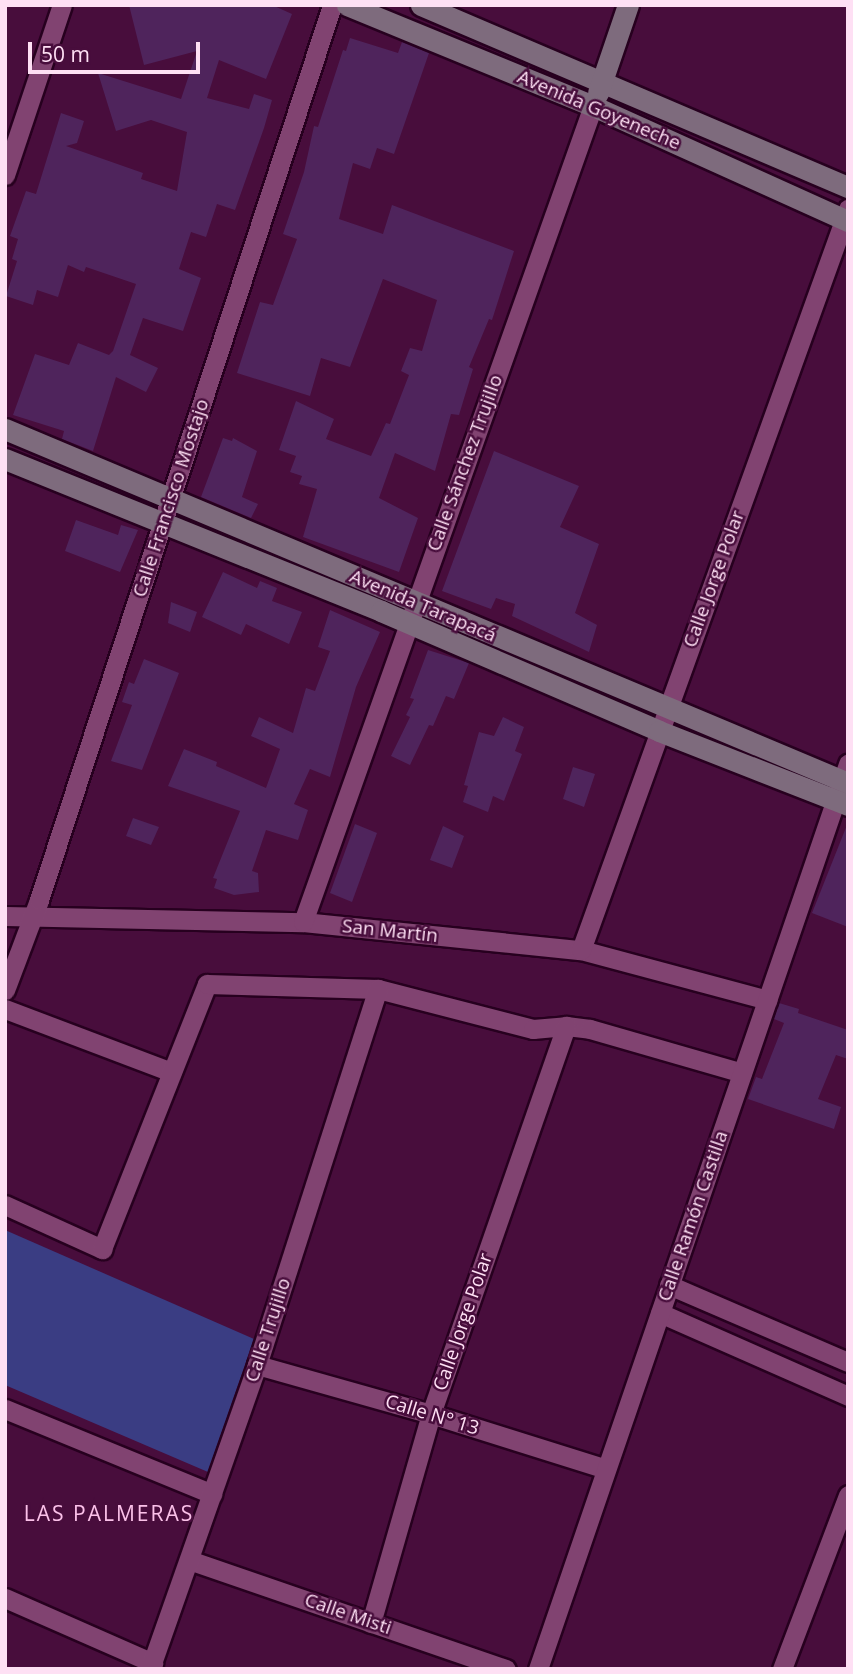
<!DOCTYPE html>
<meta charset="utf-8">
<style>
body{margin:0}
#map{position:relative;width:853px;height:1674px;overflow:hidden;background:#480d3c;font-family:"Open Sans",sans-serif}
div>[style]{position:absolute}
.green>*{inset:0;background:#3a3d83}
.building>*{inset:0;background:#4f245c}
.roads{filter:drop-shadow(2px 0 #27001f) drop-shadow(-2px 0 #27001f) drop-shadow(0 2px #27001f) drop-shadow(0 -2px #27001f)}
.street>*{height:19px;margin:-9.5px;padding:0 9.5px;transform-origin:9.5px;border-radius:9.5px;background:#814371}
.secondary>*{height:21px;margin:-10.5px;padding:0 10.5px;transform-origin:10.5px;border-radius:10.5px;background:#7e6b7d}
span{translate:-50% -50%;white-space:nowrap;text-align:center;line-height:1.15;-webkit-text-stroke:5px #480d3c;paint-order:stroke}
.street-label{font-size:19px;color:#fee0f4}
.neighbourhood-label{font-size:21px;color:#fbc1e9;letter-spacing:2px}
.frame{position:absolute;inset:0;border:7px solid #fee0f4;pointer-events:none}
.scale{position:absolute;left:28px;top:42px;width:172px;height:32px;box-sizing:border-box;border:4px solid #fee0f4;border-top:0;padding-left:9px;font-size:21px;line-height:24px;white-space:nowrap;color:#fee0f4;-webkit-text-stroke:5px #480d3c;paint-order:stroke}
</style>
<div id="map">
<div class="green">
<i style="clip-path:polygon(5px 1230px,254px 1339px,208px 1472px,5px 1385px)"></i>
</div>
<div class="building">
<i style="clip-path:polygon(129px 5px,272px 5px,292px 14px,266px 79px,219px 60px,207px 98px,249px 109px,254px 94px,272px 100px,264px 128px,235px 210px,217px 204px,206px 237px,191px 232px,179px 269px,201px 278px,183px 331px,143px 318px,130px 355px,158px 368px,146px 392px,116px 377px,93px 451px,62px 439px,64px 431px,13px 415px,35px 354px,69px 365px,78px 343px,109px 355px,113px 351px,136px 284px,86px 267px,84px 272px,68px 265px,58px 297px,37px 290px,33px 305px,6px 296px,17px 261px,12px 259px,18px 239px,10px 236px,26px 191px,36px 194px,61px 113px,84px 121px,77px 143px,66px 146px,143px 173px,141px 179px,177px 191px,187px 132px,151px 120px,116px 131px,98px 73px,181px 99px,197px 51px,144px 65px)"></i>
<i style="clip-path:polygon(350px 38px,398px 53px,402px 42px,429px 53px,394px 154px,377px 148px,370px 169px,353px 163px,339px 219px,383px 234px,392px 205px,514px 251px,492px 320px,489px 319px,469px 367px,473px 369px,459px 415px,451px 414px,435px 471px,395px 453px,379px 498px,418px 518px,399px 572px,303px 537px,317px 489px,299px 484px,302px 476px,290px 472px,296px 456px,279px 450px,296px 401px,334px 419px,326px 439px,371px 456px,386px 423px,390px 424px,409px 375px,401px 371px,410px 348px,422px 351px,437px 300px,383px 279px,350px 367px,321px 358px,310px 396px,237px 373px,260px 302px,273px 305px,297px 239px,283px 234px,304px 172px,314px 126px,318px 127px,343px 50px,346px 51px)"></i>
<i style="clip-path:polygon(223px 438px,232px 441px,233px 438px,257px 451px,242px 497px,258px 504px,251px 518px,201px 497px)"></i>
<i style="clip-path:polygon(494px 451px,579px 486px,560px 527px,599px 544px,575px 613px,597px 625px,589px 652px,512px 616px,515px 604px,496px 598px,491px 609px,442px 591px)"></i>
<i style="clip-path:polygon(76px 520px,118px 535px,121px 525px,138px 530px,120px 572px,65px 551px)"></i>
<i style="clip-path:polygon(223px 572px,257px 588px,260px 581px,277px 588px,272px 601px,302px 612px,289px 644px,246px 624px,241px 635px,202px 617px)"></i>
<i style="clip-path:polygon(171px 602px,197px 612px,190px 632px,168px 623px)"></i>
<i style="clip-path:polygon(330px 610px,380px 632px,356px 687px,330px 777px,310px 769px,294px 804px,308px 810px,298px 840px,266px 830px,252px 871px,258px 873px,259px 892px,234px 895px,214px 888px,217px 879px,213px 878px,240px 811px,168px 786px,184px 749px,217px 762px,216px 766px,266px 788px,280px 749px,251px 736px,259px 717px,293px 733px,306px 688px,315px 691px,330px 651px,318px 647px)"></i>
<i style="clip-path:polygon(428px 650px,469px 663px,454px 699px,446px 696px,433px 726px,429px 725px,410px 765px,391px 756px,410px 717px,406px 715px,414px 699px,410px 698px)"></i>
<i style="clip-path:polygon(144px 659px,179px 673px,142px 770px,111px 761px,132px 705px,122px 702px,129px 682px,134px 684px)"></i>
<i style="clip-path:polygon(503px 717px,524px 727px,515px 751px,522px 754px,504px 801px,493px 796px,488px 812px,463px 802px,468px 786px,464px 785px,479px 732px,494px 736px)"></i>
<i style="clip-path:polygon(573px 767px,595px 774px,584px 807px,563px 799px)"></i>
<i style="clip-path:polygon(133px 818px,159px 827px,151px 845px,126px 836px)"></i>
<i style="clip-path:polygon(355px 824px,377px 833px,352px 902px,330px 893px)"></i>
<i style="clip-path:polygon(847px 825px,848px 826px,848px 927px,812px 913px)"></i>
<i style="clip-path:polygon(443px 826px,464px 836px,452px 868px,430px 860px)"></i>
<i style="clip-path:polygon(779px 1003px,799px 1009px,798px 1013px,848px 1030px,848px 1059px,836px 1055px,818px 1099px,841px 1107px,834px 1129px,748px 1099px,756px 1077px,762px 1079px,784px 1023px,774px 1019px)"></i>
</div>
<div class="roads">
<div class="street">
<i style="left:5px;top:175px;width:179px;rotate:-71.5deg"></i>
<i style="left:5px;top:916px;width:298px;rotate:1.2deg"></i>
<i style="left:303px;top:922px;width:279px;rotate:5.8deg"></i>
<i style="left:581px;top:950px;width:193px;rotate:15deg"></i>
<i style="left:303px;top:922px;width:866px;rotate:-70.44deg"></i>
<i style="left:581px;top:950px;width:788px;rotate:-70.18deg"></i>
<i style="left:5px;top:990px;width:96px;rotate:-69.3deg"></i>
<i style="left:39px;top:900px;width:942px;rotate:-71.87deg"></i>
<i style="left:5px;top:1009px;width:178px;rotate:20.7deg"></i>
<i style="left:5px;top:1205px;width:107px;rotate:24.4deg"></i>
<i style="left:102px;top:1249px;width:285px;rotate:-68.4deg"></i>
<i style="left:207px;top:984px;width:171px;rotate:1.7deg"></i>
<i style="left:378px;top:989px;width:160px;rotate:14.5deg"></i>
<i style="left:533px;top:1029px;width:33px;rotate:-5deg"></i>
<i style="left:566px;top:1026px;width:24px;rotate:7deg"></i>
<i style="left:590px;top:1029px;width:158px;rotate:16.1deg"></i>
<i style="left:669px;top:1285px;width:195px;rotate:23.3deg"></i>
<i style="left:660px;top:1313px;width:206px;rotate:23.8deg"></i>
<i style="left:257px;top:1365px;width:181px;rotate:15.7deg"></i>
<i style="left:431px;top:1414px;width:183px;rotate:17.4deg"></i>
<i style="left:5px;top:1409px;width:224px;rotate:22.3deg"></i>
<i style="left:189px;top:1560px;width:335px;rotate:19deg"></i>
<i style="left:5px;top:1598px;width:162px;rotate:23.7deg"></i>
<i style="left:371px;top:1623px;width:217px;rotate:-74deg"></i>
<i style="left:431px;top:1414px;width:411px;rotate:-70.8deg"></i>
<i style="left:150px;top:1669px;width:322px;rotate:-70.6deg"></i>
<i style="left:257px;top:1365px;width:395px;rotate:-72.2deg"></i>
<i style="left:538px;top:1669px;width:957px;rotate:-71.09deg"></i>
<i style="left:782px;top:1669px;width:186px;rotate:-69.2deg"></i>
</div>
<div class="secondary">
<i style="left:347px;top:5px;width:266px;rotate:22.3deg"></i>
<i style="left:593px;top:106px;width:280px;rotate:24.3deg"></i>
<i style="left:421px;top:5px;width:464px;rotate:23.1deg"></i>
<i style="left:598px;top:93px;width:93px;rotate:-71.2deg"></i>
<i style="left:5px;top:429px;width:914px;rotate:22.78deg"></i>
<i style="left:5px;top:459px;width:406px;rotate:22deg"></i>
<i style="left:381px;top:611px;width:303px;rotate:23.3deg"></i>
<i style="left:659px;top:731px;width:203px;rotate:21.4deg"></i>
</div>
</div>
<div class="street-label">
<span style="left:599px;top:110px;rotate:23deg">Avenida Goyeneche</span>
<span style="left:465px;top:463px;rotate:-70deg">Calle Sánchez Trujillo</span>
<span style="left:171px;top:498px;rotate:-72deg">Calle Francisco Mostajo</span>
<span style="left:714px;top:579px;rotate:-70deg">Calle Jorge Polar</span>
<span style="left:423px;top:606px;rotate:23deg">Avenida Tarapacá</span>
<span style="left:390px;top:931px;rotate:6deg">San Martín</span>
<span style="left:693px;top:1216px;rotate:-71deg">Calle Ramón Castilla</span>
<span style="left:463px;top:1322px;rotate:-71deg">Calle Jorge Polar</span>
<span style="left:268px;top:1330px;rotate:-72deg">Calle Trujillo</span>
<span style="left:432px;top:1415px;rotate:17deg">Calle N° 13</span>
<span style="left:348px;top:1614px;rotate:19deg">Calle Misti</span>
</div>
<div class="neighbourhood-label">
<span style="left:109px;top:1513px">LAS PALMERAS</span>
</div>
<div class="frame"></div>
<div class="scale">50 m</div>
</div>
